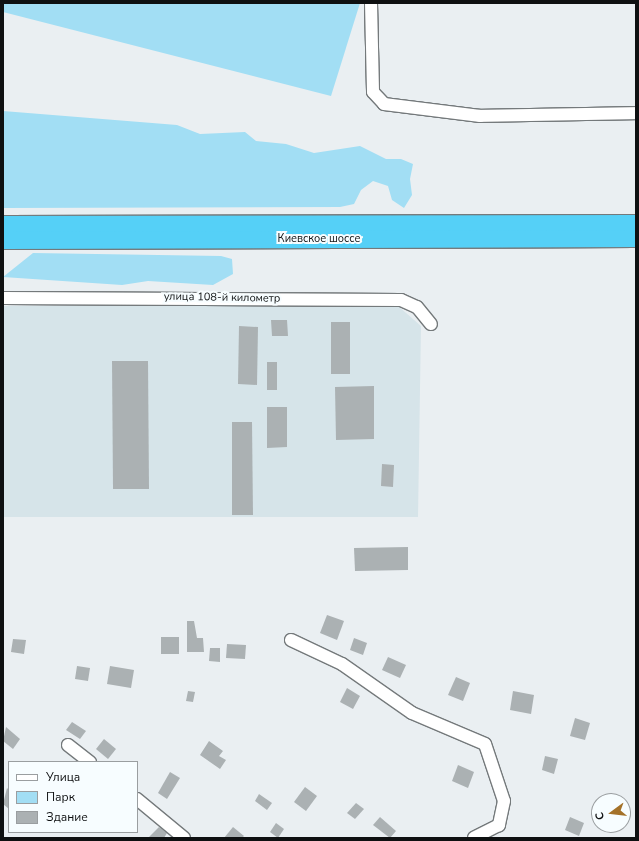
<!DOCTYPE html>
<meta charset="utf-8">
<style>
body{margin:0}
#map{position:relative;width:639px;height:841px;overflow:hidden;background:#eaeff2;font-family:"Nunito Sans",sans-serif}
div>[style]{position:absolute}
.built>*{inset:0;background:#d6e4e9}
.green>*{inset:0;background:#a2def4}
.building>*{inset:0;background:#abb1b3}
.roads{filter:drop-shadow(1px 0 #74797b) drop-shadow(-1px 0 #74797b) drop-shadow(0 1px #74797b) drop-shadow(0 -1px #74797b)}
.minor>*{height:12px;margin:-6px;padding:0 6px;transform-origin:6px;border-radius:6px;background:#fff}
.highway>*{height:17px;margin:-8.5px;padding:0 8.5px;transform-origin:8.5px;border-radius:8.5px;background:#55d0f7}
span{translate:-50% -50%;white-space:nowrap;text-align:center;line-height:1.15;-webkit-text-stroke:4px #f7fdff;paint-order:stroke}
.street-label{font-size:11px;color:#0e1011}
.frame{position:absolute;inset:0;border:4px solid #0e1011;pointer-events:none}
.legend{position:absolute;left:8px;top:761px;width:130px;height:72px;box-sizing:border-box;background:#f7fdff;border:1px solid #9a9ea0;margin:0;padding:5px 7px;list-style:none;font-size:12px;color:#0e1011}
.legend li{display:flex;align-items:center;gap:8px;height:20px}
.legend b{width:20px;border:1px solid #9a9ea0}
.north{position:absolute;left:591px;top:793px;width:40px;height:40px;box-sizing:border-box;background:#f7fdff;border:1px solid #9a9ea0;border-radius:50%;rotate:255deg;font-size:11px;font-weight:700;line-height:16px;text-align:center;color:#0e1011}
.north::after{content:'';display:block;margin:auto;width:14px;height:18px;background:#a47229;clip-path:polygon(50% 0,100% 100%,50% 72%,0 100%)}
</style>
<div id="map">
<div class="built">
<i style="clip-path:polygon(3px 306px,398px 306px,421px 326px,418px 517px,3px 517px)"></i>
</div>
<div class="green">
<i style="clip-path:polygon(3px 3px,360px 3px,331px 96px,3px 12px)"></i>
<i style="clip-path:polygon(3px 111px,177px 125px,200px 134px,245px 132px,256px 141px,286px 144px,314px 153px,360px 146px,386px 159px,401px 159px,413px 164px,410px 179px,412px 195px,404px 208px,392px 200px,388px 186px,373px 181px,361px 190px,354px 204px,340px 207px,3px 208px)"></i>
<i style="clip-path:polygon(33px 253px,221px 256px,232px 259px,233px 274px,213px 285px,148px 281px,122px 285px,3px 277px)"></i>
</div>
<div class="building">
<i style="clip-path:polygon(271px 320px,287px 320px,288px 336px,272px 336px)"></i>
<i style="clip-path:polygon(331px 322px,350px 322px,350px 374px,331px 374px)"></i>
<i style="clip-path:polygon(239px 326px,258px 327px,257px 385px,238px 384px)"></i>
<i style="clip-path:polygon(112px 361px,148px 361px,149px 489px,113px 489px)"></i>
<i style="clip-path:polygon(267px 362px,277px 362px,277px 390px,267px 390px)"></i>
<i style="clip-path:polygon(374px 386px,374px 439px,336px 440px,335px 387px)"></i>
<i style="clip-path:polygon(267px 407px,287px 407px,287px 447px,267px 448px)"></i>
<i style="clip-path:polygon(232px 422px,252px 422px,253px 515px,232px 515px)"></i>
<i style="clip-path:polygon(382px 464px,394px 465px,393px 487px,381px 486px)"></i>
<i style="clip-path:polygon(408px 547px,408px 570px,355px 571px,354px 548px)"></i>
<i style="clip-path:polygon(327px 615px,344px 621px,337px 640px,320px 633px)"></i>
<i style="clip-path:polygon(187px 621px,194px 621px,197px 638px,203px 638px,204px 652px,187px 652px)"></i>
<i style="clip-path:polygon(161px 637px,179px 637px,179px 654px,161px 654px)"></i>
<i style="clip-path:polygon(354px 638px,367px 643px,363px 655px,350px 650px)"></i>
<i style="clip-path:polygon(13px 639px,26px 640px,24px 654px,11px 652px)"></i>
<i style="clip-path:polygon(227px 644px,246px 645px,245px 659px,226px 658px)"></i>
<i style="clip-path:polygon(210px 648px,220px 648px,220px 662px,209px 661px)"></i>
<i style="clip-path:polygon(388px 657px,406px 665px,400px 678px,382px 670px)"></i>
<i style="clip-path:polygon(77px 666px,90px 668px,88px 681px,75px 679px)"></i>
<i style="clip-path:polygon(110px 666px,134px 670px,131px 688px,107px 684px)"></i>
<i style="clip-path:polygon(456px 677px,470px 683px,463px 701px,448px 695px)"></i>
<i style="clip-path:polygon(347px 688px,360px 696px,353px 709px,340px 702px)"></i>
<i style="clip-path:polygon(188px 691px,195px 692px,193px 702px,186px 701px)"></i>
<i style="clip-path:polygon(513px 691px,534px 695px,531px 714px,510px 710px)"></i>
<i style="clip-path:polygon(575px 718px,590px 723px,585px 740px,570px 736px)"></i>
<i style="clip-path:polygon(72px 722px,86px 731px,80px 739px,66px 730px)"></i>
<i style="clip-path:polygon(6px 727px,20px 739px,13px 749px,3px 741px)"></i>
<i style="clip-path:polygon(104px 739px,116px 749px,108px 759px,96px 749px)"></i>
<i style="clip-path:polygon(209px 741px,223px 751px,219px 756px,226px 760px,220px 769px,200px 755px)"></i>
<i style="clip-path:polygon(545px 756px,558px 759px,554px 774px,542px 770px)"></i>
<i style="clip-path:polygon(458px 765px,474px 772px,468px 788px,452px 781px)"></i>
<i style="clip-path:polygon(170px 772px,180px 778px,167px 799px,158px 793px)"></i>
<i style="clip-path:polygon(305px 787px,317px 796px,306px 811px,294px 802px)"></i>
<i style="clip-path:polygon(7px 788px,9px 790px,9px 809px,3px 804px)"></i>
<i style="clip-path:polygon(259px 794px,272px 803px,267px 810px,255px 801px)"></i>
<i style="clip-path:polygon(356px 803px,364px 809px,355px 819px,347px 813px)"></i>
<i style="clip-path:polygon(380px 817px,396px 831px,390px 838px,373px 825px)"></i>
<i style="clip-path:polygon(570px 817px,584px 823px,579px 836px,565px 830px)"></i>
<i style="clip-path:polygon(276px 823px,284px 829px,278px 838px,270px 832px)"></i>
<i style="clip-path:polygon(159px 827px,167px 833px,164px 838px,148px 838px)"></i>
<i style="clip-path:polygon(233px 827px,244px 836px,242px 838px,224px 838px)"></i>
</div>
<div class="roads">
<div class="minor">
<i style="left:371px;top:3px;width:89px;rotate:88.7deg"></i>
<i style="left:373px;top:92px;width:16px;rotate:47deg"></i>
<i style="left:384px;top:104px;width:97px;rotate:7.1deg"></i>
<i style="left:480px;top:116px;width:156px;rotate:-1.1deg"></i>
<i style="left:3px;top:298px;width:398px;rotate:0.3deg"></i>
<i style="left:401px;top:300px;width:17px;rotate:24deg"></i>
<i style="left:417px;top:307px;width:22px;rotate:51deg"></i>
<i style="left:291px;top:640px;width:56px;rotate:25.2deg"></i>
<i style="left:342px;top:664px;width:85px;rotate:35deg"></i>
<i style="left:412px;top:713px;width:79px;rotate:23deg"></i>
<i style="left:485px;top:744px;width:60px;rotate:71.6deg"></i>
<i style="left:504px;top:801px;width:25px;rotate:102deg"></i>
<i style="left:499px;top:825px;width:28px;rotate:153deg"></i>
<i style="left:68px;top:745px;width:28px;rotate:38deg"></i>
<i style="left:137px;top:799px;width:61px;rotate:39.7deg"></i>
</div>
<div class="highway">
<i style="left:3px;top:224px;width:633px;rotate:-0.09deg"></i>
<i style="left:3px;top:240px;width:633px;rotate:-0.18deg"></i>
</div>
</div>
<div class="street-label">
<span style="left:319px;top:239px">Киевское шоссе</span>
<span style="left:222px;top:298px;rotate:1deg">улица 108-й километр</span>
</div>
<div class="frame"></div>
<ul class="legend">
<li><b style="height:5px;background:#fff"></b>Улица</li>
<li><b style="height:11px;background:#a2def4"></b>Парк</li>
<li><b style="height:11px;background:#abb1b3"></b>Здание</li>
</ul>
<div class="north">С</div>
</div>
